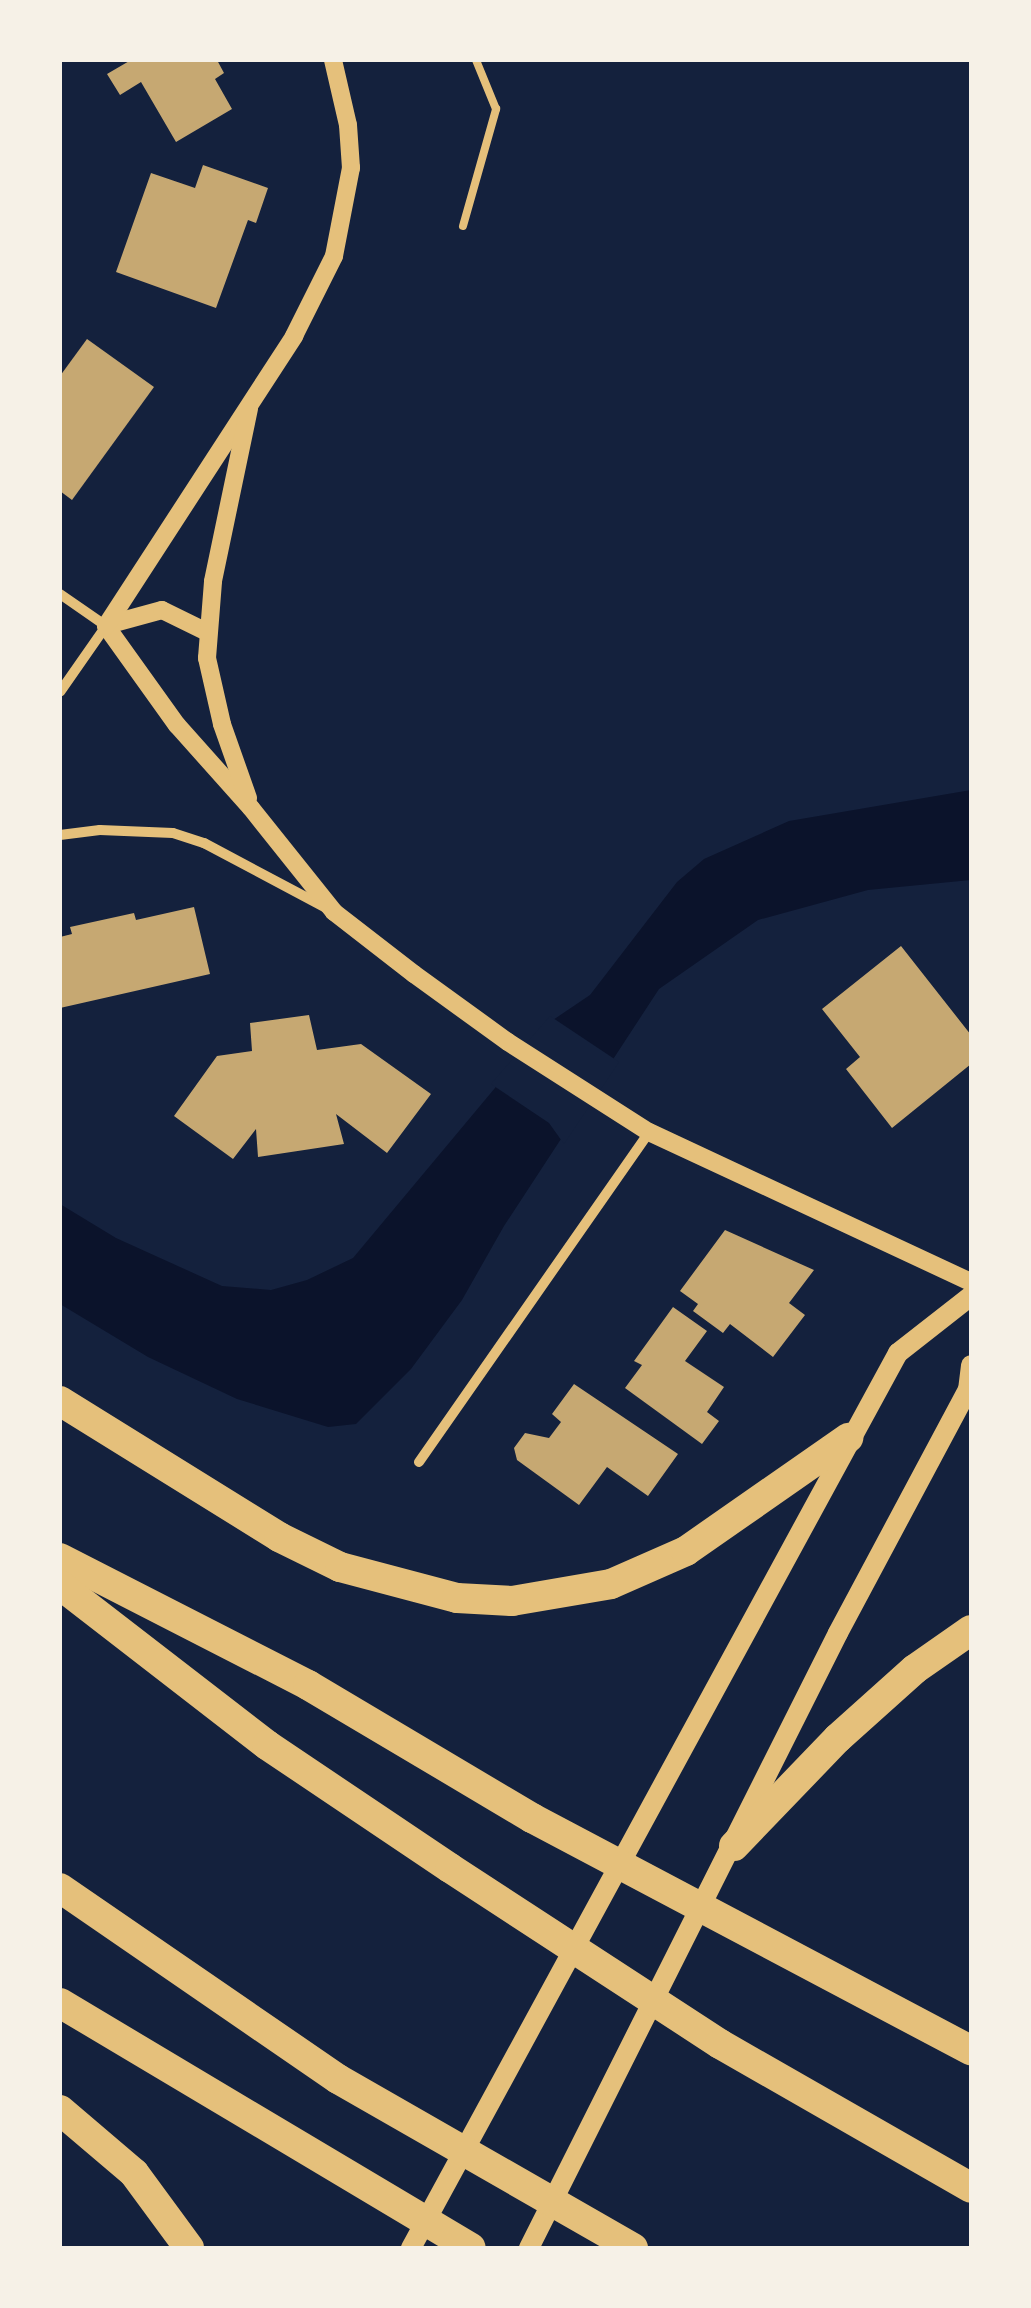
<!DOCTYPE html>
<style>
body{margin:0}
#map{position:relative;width:1031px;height:2308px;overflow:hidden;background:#14213d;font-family:Cabin,sans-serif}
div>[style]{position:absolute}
.water>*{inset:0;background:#0b132b}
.pier>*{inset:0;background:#14213d}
.building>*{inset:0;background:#c6a872}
.service>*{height:8px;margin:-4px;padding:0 4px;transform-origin:4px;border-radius:4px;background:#e5c07b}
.minor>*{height:10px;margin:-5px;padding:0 5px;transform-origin:5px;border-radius:5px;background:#e5c07b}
.tertiary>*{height:18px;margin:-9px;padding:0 9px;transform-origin:9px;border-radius:9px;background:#e5c07b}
.secondary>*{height:20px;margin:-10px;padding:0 10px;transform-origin:10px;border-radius:10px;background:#e5c07b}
.motorway>*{height:30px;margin:-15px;padding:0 15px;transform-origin:15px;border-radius:15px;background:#e5c07b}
span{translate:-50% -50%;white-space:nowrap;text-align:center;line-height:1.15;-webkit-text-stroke:9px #f6f1e7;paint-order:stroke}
.frame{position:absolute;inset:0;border:62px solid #f6f1e7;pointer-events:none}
</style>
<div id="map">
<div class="water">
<i style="clip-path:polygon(971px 790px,971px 880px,868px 890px,758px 920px,659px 989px,504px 1226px,462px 1300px,411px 1369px,356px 1424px,328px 1427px,237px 1399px,148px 1357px,60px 1304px,60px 1204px,116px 1238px,222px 1286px,271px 1290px,307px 1280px,353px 1258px,550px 1022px,590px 995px,677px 882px,704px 859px,789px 821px)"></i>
</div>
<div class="pier">
<i style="clip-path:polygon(550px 1016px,619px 1062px,564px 1144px,549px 1123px,491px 1084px)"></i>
</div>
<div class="building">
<i style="clip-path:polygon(131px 60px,217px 60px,224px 73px,215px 79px,232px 109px,176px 142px,141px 82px,120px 95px,107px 74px)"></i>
<i style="clip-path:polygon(203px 165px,268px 188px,256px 223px,248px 220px,216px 308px,116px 272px,151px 173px,195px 188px)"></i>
<i style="clip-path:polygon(87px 339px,154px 387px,72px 500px,60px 491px,60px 376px)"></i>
<i style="clip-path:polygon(194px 907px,210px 974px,60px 1008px,60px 937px,72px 934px,70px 927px,134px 913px,136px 920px)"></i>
<i style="clip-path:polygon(901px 946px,971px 1035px,971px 1064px,892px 1128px,846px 1069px,860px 1057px,822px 1009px)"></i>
<i style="clip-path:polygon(309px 1015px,317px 1050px,361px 1044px,431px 1094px,387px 1153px,336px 1114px,344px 1144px,258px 1157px,256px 1129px,233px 1159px,174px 1116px,217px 1056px,252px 1051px,250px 1023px)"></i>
<i style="clip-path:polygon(725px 1230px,814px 1270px,789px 1303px,805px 1315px,773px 1357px,730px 1324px,723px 1333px,693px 1311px,698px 1304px,680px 1291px)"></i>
<i style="clip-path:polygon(673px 1307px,707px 1331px,685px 1361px,724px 1387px,707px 1412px,719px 1421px,702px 1444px,625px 1388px,642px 1365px,634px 1361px)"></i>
<i style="clip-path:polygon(574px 1384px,678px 1454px,648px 1496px,607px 1467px,579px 1505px,517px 1460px,514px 1448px,525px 1433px,549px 1438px,561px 1422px,552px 1414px)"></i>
</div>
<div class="service">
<i style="left:463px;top:226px;width:122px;rotate:-74.2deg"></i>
<i style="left:496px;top:109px;width:53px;rotate:-112.2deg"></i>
</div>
<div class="minor">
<i style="left:60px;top:594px;width:56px;rotate:34.8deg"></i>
<i style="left:106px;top:626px;width:80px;rotate:124.9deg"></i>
<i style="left:60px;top:835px;width:40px;rotate:-7.1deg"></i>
<i style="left:100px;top:830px;width:73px;rotate:2.4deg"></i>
<i style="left:173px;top:833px;width:33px;rotate:18deg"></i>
<i style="left:204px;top:843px;width:138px;rotate:28deg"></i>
<i style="left:419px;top:1462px;width:402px;rotate:-55.1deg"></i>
</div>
<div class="tertiary">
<i style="left:107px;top:625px;width:57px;rotate:-15.3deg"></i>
<i style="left:162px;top:610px;width:50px;rotate:26.1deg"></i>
<i style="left:106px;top:626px;width:122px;rotate:54.4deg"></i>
<i style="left:177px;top:725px;width:111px;rotate:48.3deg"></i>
<i style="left:251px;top:808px;width:133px;rotate:51.4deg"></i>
<i style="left:334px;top:912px;width:101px;rotate:37.8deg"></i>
<i style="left:414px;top:974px;width:116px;rotate:35.9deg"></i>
<i style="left:508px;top:1042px;width:167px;rotate:32.6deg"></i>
<i style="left:649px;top:1132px;width:355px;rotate:25deg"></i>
<i style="left:106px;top:626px;width:346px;rotate:-57deg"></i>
<i style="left:294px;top:336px;width:89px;rotate:-63.4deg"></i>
<i style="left:334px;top:256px;width:90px;rotate:-79.1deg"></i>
<i style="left:351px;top:168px;width:43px;rotate:-94deg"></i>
<i style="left:348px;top:125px;width:67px;rotate:-103deg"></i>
<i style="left:248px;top:798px;width:78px;rotate:-109.4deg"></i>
<i style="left:222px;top:724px;width:68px;rotate:-102.8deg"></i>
<i style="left:207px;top:658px;width:77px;rotate:-85.5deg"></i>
<i style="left:213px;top:581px;width:176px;rotate:-78.2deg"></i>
</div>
<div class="secondary">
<i style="left:411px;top:2248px;width:1019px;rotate:-61.45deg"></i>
<i style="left:898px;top:1353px;width:93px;rotate:-38deg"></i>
<i style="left:529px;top:2248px;width:688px;rotate:-63.32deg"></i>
<i style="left:838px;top:1633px;width:276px;rotate:-61.9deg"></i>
<i style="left:968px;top:1390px;width:25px;rotate:-83deg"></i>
</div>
<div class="motorway">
<i style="left:60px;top:1401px;width:258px;rotate:31.8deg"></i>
<i style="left:279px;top:1537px;width:68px;rotate:26.2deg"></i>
<i style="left:340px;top:1567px;width:121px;rotate:14.8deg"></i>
<i style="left:457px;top:1598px;width:55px;rotate:3.1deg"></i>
<i style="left:512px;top:1601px;width:100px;rotate:-9.7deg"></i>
<i style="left:611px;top:1584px;width:82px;rotate:-23.7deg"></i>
<i style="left:686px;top:1551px;width:198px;rotate:-34.9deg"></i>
<i style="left:60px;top:1558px;width:279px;rotate:27.1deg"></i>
<i style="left:308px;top:1685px;width:261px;rotate:30.7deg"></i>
<i style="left:532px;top:1818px;width:497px;rotate:27.9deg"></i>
<i style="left:60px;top:1585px;width:262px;rotate:37.7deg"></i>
<i style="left:267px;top:1745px;width:220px;rotate:33.9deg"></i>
<i style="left:450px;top:1868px;width:322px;rotate:33.1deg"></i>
<i style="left:720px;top:2044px;width:289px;rotate:29.8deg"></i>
<i style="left:734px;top:1846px;width:150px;rotate:-46.1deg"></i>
<i style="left:838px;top:1738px;width:103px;rotate:-41.9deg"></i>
<i style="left:915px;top:1669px;width:68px;rotate:-34.9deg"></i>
<i style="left:60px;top:1888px;width:337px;rotate:34.5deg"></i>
<i style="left:338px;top:2079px;width:340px;rotate:29.8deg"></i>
<i style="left:60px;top:2003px;width:478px;rotate:30.8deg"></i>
<i style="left:60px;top:2110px;width:97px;rotate:40.4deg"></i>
<i style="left:134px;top:2173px;width:93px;rotate:53.7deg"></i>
</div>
<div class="frame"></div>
</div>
